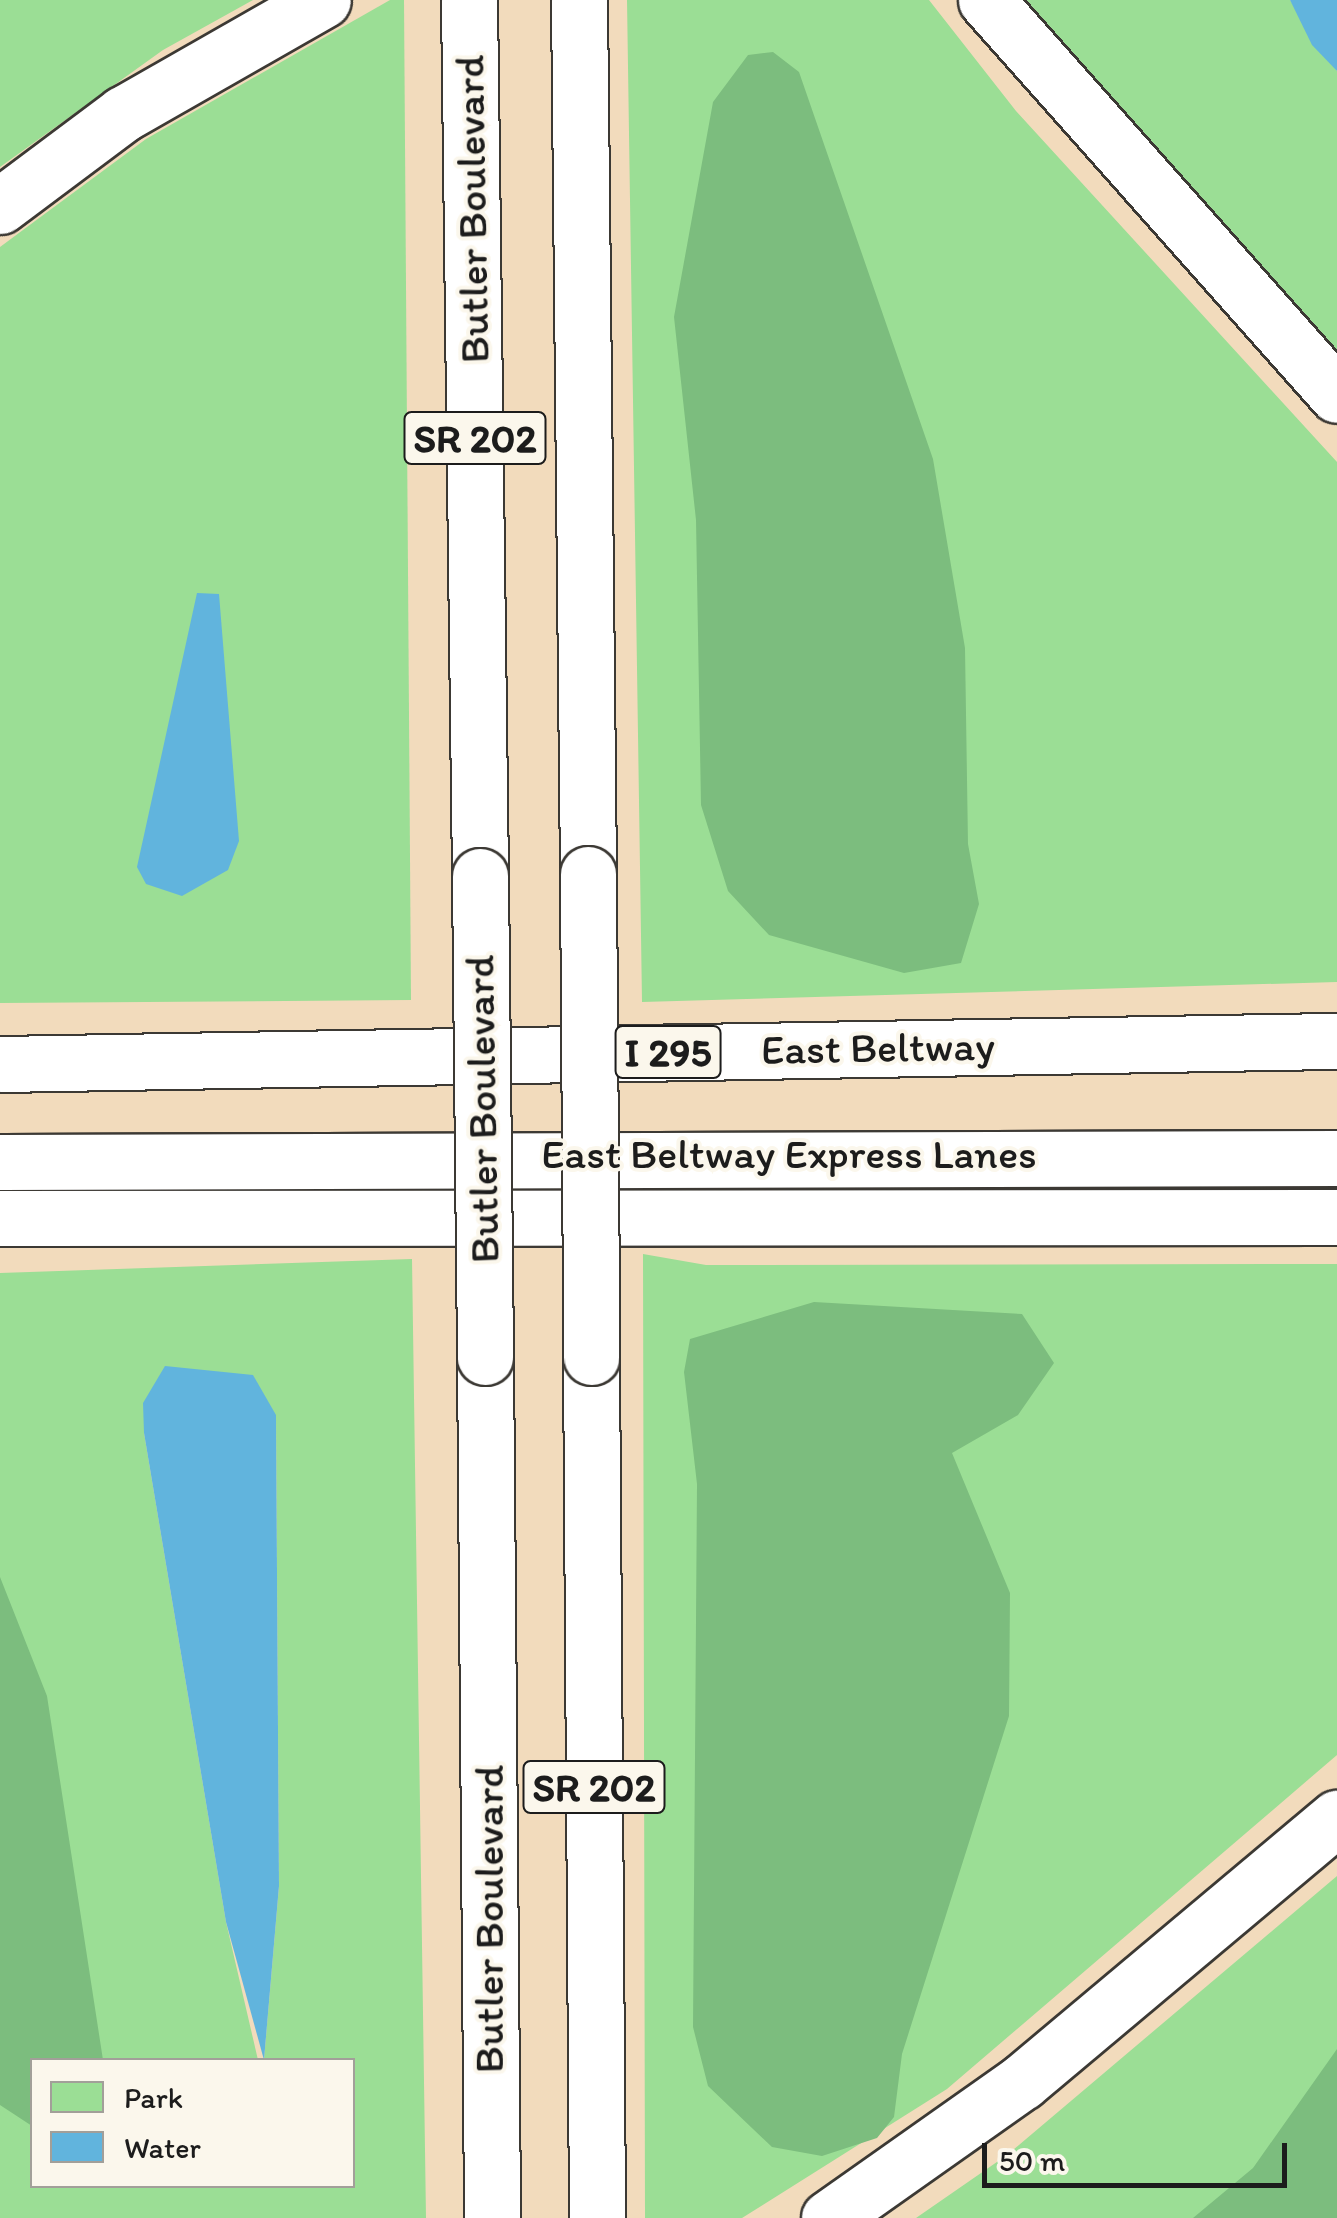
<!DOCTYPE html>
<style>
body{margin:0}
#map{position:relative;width:1337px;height:2218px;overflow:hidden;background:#f2dbbc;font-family:Itim,sans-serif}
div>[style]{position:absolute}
.green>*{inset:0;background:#9bde95}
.forest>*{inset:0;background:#7cbd7e}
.water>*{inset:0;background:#61b4dd}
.roads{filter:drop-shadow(2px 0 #3c3934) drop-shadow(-2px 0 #3c3934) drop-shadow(0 2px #3c3934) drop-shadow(0 -2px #3c3934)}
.highway>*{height:55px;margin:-27.5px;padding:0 27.5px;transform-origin:27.5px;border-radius:27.5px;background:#fff}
.bridges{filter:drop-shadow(2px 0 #3c3934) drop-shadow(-2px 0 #3c3934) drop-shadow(0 2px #3c3934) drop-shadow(0 -2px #3c3934)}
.highway-bridge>*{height:55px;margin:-27.5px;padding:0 27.5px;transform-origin:27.5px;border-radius:27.5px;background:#fff}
span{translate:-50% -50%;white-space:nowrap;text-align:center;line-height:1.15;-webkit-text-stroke:8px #fbf7ec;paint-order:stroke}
.shield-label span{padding:2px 8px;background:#fbf7ec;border:2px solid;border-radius:8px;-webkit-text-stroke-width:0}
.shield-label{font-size:40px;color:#1c1c1c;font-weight:700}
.street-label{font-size:42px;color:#1c1c1c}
.legend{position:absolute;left:30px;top:2058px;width:325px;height:130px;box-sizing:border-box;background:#fbf7ec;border:2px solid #a29f99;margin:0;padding:12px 18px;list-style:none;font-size:30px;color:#1c1c1c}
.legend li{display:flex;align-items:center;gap:20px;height:50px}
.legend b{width:50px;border:2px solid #a29f99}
.scale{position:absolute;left:982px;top:2143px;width:305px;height:45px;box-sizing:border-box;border:5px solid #1c1c1c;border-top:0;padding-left:12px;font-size:30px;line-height:35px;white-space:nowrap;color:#1c1c1c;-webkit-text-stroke:8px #fbf7ec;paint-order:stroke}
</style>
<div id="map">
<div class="green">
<i style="clip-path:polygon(0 0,253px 0,163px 50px,0 167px)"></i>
<i style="clip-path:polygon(390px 0,404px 0,411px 1000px,0 1003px,0 247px,146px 139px)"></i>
<i style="clip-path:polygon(627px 0,929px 0,1016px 111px,1337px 462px,1337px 982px,642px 1002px)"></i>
<i style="clip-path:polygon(1002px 0,1290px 0,1337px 71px,1337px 376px)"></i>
<i style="clip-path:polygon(643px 1254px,706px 1265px,1337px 1264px,1337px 1755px,947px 2089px,742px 2218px,645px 2218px)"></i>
<i style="clip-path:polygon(evenodd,412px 1259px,426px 2218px,0 2218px,0 1273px,412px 1259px,276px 1415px,279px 1886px,264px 2060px,352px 2060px,352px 2186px,32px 2186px,32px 2060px,258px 2060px,226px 1922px,144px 1433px,276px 1415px)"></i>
<i style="clip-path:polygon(1337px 1876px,1337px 2218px,916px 2218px,1007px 2155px)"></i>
</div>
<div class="forest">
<i style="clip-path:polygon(773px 52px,799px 72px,933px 459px,965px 648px,968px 844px,979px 904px,961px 963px,904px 973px,769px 935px,728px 891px,701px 805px,696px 520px,674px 317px,713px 102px,748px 55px)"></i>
<i style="clip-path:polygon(814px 1302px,1022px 1314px,1054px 1363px,1018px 1415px,952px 1453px,1010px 1593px,1009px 1716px,902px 2054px,894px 2117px,877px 2138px,822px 2156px,772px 2147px,708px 2086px,693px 2027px,697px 1484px,684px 1372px,690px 1339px)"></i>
<i style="clip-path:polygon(0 1577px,47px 1696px,103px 2060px,32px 2060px,32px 2126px,0 2105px)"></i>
<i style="clip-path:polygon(1337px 2049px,1337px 2218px,1193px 2218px,1253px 2168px)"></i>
</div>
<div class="water">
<i style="clip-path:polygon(1290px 0,1337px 0,1337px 71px,1312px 45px)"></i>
<i style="clip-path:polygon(197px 593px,219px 594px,239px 841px,228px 870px,182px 896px,146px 884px,137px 867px)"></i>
<i style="clip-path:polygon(165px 1366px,253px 1375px,276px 1415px,279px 1886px,264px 2060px,226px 1922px,144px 1433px,143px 1403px)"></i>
</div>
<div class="roads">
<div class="highway">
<i style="left:469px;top:0;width:876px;rotate:89.28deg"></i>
<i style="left:579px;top:0;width:874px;rotate:89.41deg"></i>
<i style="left:986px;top:0;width:528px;rotate:48.38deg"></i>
<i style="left:0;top:206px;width:154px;rotate:-36.8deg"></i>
<i style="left:123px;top:114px;width:230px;rotate:-29.7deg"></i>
<i style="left:0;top:1064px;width:1337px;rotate:-0.99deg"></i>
<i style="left:0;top:1162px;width:1337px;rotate:-0.17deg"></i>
<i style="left:0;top:1218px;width:1337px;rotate:-0.04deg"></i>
<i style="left:485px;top:1357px;width:861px;rotate:89.53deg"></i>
<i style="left:591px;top:1357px;width:861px;rotate:89.6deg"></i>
<i style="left:829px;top:2218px;width:236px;rotate:-35.2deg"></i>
<i style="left:1022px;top:2082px;width:411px;rotate:-40deg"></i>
</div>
</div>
<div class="bridges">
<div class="highway-bridge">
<i style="left:588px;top:874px;width:483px;rotate:89.6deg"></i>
<i style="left:480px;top:876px;width:481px;rotate:89.4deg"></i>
</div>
</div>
<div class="shield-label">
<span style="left:475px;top:438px">SR 202</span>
<span style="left:668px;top:1052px">I 295</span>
<span style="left:594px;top:1787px">SR 202</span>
</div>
<div class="street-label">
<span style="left:472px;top:209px;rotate:-91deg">Butler Boulevard</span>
<span style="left:878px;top:1048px;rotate:-1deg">East Beltway</span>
<span style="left:482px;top:1109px;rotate:-91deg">Butler Boulevard</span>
<span style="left:789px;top:1154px">East Beltway Express Lanes</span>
<span style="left:489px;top:1919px;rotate:-90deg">Butler Boulevard</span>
</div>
<ul class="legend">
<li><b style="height:28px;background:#9bde95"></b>Park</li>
<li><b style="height:28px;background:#61b4dd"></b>Water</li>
</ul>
<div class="scale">50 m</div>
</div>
